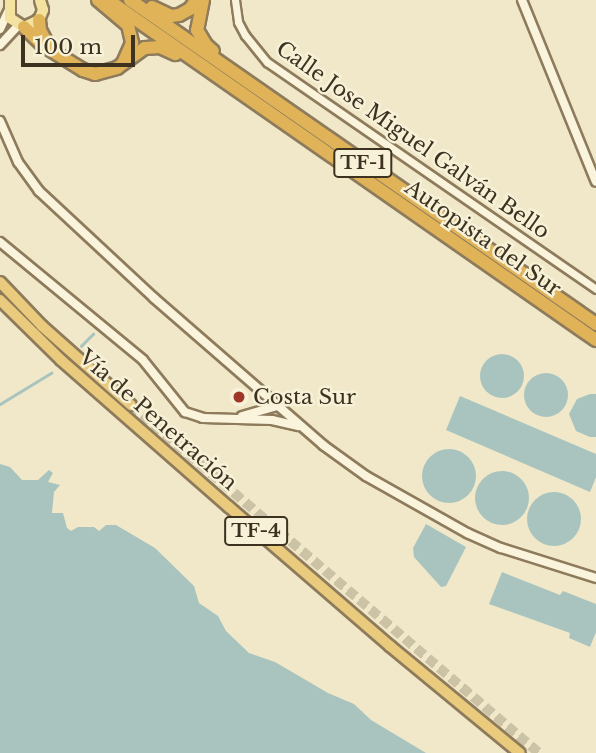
<!DOCTYPE html>
<meta charset="utf-8">
<style>
body{margin:0}
#map{position:relative;width:596px;height:753px;overflow:hidden;background:#f0e8c8;font-family:"Libre Baskerville",serif}
div>[style]{position:absolute}
.water>*{inset:0;background:#a9c4bf}
.round{border-radius:50%}
.stream>*{height:2.5px;margin:-1.25px;padding:0 1.25px;transform-origin:1.25px;border-radius:1.25px;background:#a9c4bf}
.trunk-tunnel>*{height:10px;margin-top:-5px;transform-origin:0;background:repeating-linear-gradient(90deg,#ccc3a6 0 10px,transparent 0 15px)}
.roads{filter:drop-shadow(2px 0 #8d7b5c) drop-shadow(-2px 0 #8d7b5c) drop-shadow(0 2px #8d7b5c) drop-shadow(0 -2px #8d7b5c)}
.minor>*{height:7px;margin:-3.5px;padding:0 3.5px;transform-origin:3.5px;border-radius:3.5px;background:#faf4dc}
.tertiary>*{height:8px;margin:-4px;padding:0 4px;transform-origin:4px;border-radius:4px;background:#faf4dc}
.primary>*{height:10px;margin:-5px;padding:0 5px;transform-origin:5px;border-radius:5px;background:#f3e2a0}
.trunk>*{height:10px;margin:-5px;padding:0 5px;transform-origin:5px;border-radius:5px;background:#eaca7c}
.motorway>*{height:12px;margin:-6px;padding:0 6px;transform-origin:6px;border-radius:6px;background:#e0b358}
.dots>*{width:19px;height:19px;translate:-50% -50%;box-sizing:border-box;border:4px solid #f7f1d8;border-radius:50%}
span{translate:-50% -50%;white-space:nowrap;text-align:center;line-height:1.15;-webkit-text-stroke:5px #f7f1d8;paint-order:stroke}
.shield-label span{padding:2px 5px;background:#f7f1d8;border:2px solid;border-radius:5px;-webkit-text-stroke-width:0}
.shield-label{font-size:19px;color:#3d3120;font-weight:700}
.street-label{font-size:21px;color:#3d3120}
.poi-label{font-size:21px;color:#3d3120}
.left{translate:0 -50%;text-align:left}
.scale{position:absolute;left:21px;top:35px;width:114px;height:32px;box-sizing:border-box;border:4px solid #3d3120;border-top:0;padding-left:9px;font-size:21px;line-height:24px;white-space:nowrap;color:#3d3120;-webkit-text-stroke:5px #f7f1d8;paint-order:stroke}
</style>
<div id="map">
<div class="water">
<i class="round" style="left:480px;top:354px;width:44px;height:44px"></i>
<i class="round" style="left:524px;top:373px;width:44px;height:44px"></i>
<i style="clip-path:polygon(590px 394px,596px 394px,596px 437px,590px 437px,576px 431px,569px 414px,577px 399px)"></i>
<i style="clip-path:polygon(460px 396px,596px 454px,596px 477px,590px 492px,446px 430px)"></i>
<i class="round" style="left:422px;top:449px;width:54px;height:54px"></i>
<i style="clip-path:polygon(0 464px,10px 467px,22px 480px,38px 480px,49px 470px,53px 473px,48px 482px,60px 485px,54px 492px,52px 513px,63px 513px,67px 528px,71px 531px,78px 527px,94px 527px,99px 531px,106px 525px,116px 525px,155px 548px,194px 586px,199px 603px,218px 616px,226px 631px,249px 653px,275px 662px,328px 693px,354px 704px,371px 720px,426px 753px,0 753px)"></i>
<i class="round" style="left:475px;top:471px;width:54px;height:54px"></i>
<i class="round" style="left:527px;top:492px;width:54px;height:54px"></i>
<i style="clip-path:polygon(426px 524px,466px 547px,446px 586px,441px 587px,414px 557px,413px 548px)"></i>
<i style="clip-path:polygon(502px 572px,560px 595px,563px 591px,596px 604px,596px 632px,590px 647px,569px 638px,570px 633px,489px 604px)"></i>
</div>
<div class="stream">
<i style="left:81px;top:346px;width:17px;rotate:-45deg"></i>
<i style="left:0;top:404px;width:60px;rotate:-31.3deg"></i>
</div>
<div class="trunk-tunnel">
<i style="left:131px;top:405px;width:536px;rotate:40.46deg"></i>
</div>
<div class="roads">
<div class="minor">
<i style="left:235px;top:0;width:22px;rotate:82deg"></i>
<i style="left:238px;top:22px;width:15px;rotate:62deg"></i>
<i style="left:245px;top:35px;width:35px;rotate:51deg"></i>
<i style="left:267px;top:62px;width:400px;rotate:34.6deg"></i>
</div>
<div class="tertiary">
<i style="left:522px;top:0;width:196px;rotate:67.9deg"></i>
<i style="left:0;top:29px;width:19px;rotate:-65deg"></i>
<i style="left:0;top:45px;width:26px;rotate:-47deg"></i>
<i style="left:0;top:121px;width:45px;rotate:66.3deg"></i>
<i style="left:18px;top:162px;width:36px;rotate:54deg"></i>
<i style="left:39px;top:191px;width:157px;rotate:42.9deg"></i>
<i style="left:154px;top:298px;width:224px;rotate:41deg"></i>
<i style="left:323px;top:445px;width:53px;rotate:35.8deg"></i>
<i style="left:366px;top:476px;width:116px;rotate:29.4deg"></i>
<i style="left:467px;top:533px;width:37px;rotate:24deg"></i>
<i style="left:501px;top:548px;width:100px;rotate:17.5deg"></i>
<i style="left:0;top:242px;width:185px;rotate:39.5deg"></i>
<i style="left:143px;top:360px;width:67px;rotate:51.1deg"></i>
<i style="left:185px;top:412px;width:19px;rotate:18deg"></i>
<i style="left:203px;top:418px;width:69px;rotate:1.7deg"></i>
<i style="left:272px;top:420px;width:27px;rotate:13deg"></i>
<i style="left:242px;top:416px;width:36px;rotate:-16deg"></i>
</div>
<div class="primary">
<i style="left:10px;top:0;width:18px;rotate:90deg"></i>
<i style="left:10px;top:18px;width:17px;rotate:33deg"></i>
<i style="left:24px;top:27px;width:17px;rotate:-25deg"></i>
<i style="left:39px;top:20px;width:11px;rotate:-68deg"></i>
<i style="left:43px;top:10px;width:10px;rotate:-107deg"></i>
</div>
<div class="trunk">
<i style="left:0;top:282px;width:61px;rotate:46.3deg"></i>
<i style="left:42px;top:326px;width:119px;rotate:41.6deg"></i>
<i style="left:0;top:300px;width:86px;rotate:44.5deg"></i>
<i style="left:61px;top:360px;width:223px;rotate:41.2deg"></i>
<i style="left:229px;top:507px;width:213px;rotate:40.8deg"></i>
<i style="left:390px;top:646px;width:168px;rotate:39.5deg"></i>
</div>
<div class="motorway">
<i style="left:98px;top:0;width:39px;rotate:40deg"></i>
<i style="left:128px;top:25px;width:18px;rotate:77deg"></i>
<i style="left:132px;top:43px;width:22px;rotate:114deg"></i>
<i style="left:108px;top:0;width:595px;rotate:34.87deg"></i>
<i style="left:130px;top:0;width:568px;rotate:34.81deg"></i>
<i style="left:203px;top:0;width:31px;rotate:101deg"></i>
<i style="left:197px;top:30px;width:17px;rotate:59deg"></i>
<i style="left:206px;top:45px;width:9px;rotate:41deg"></i>
<i style="left:152px;top:7px;width:21px;rotate:25deg"></i>
<i style="left:171px;top:16px;width:8px;rotate:-7deg"></i>
<i style="left:179px;top:15px;width:13px;rotate:-29deg"></i>
<i style="left:190px;top:9px;width:11px;rotate:-56deg"></i>
<i style="left:39px;top:20px;width:10px;rotate:84deg"></i>
<i style="left:40px;top:30px;width:15px;rotate:62deg"></i>
<i style="left:24px;top:27px;width:28px;rotate:44deg"></i>
<i style="left:44px;top:46px;width:46px;rotate:31.6deg"></i>
<i style="left:83px;top:70px;width:13px;rotate:18deg"></i>
<i style="left:95px;top:74px;width:23px;rotate:-15deg"></i>
<i style="left:117px;top:68px;width:34px;rotate:-36deg"></i>
<i style="left:145px;top:48px;width:15px;rotate:-4deg"></i>
<i style="left:160px;top:47px;width:17px;rotate:25deg"></i>
</div>
</div>
<div class="dots">
<i style="left:239px;top:397px;background:#9e362a"></i>
</div>
<div class="shield-label">
<span style="left:363px;top:163px">TF-1</span>
<span style="left:256px;top:531px">TF-4</span>
</div>
<div class="street-label">
<span style="left:413px;top:140px;rotate:35deg">Calle Jose Miguel Galván Bello</span>
<span style="left:483px;top:238px;rotate:35deg">Autopista del Sur</span>
<span style="left:158px;top:420px;rotate:41deg">Vía de Penetración</span>
</div>
<div class="poi-label">
<span class="left" style="left:253px;top:397px">Costa Sur</span>
</div>
<div class="scale">100 m</div>
</div>
